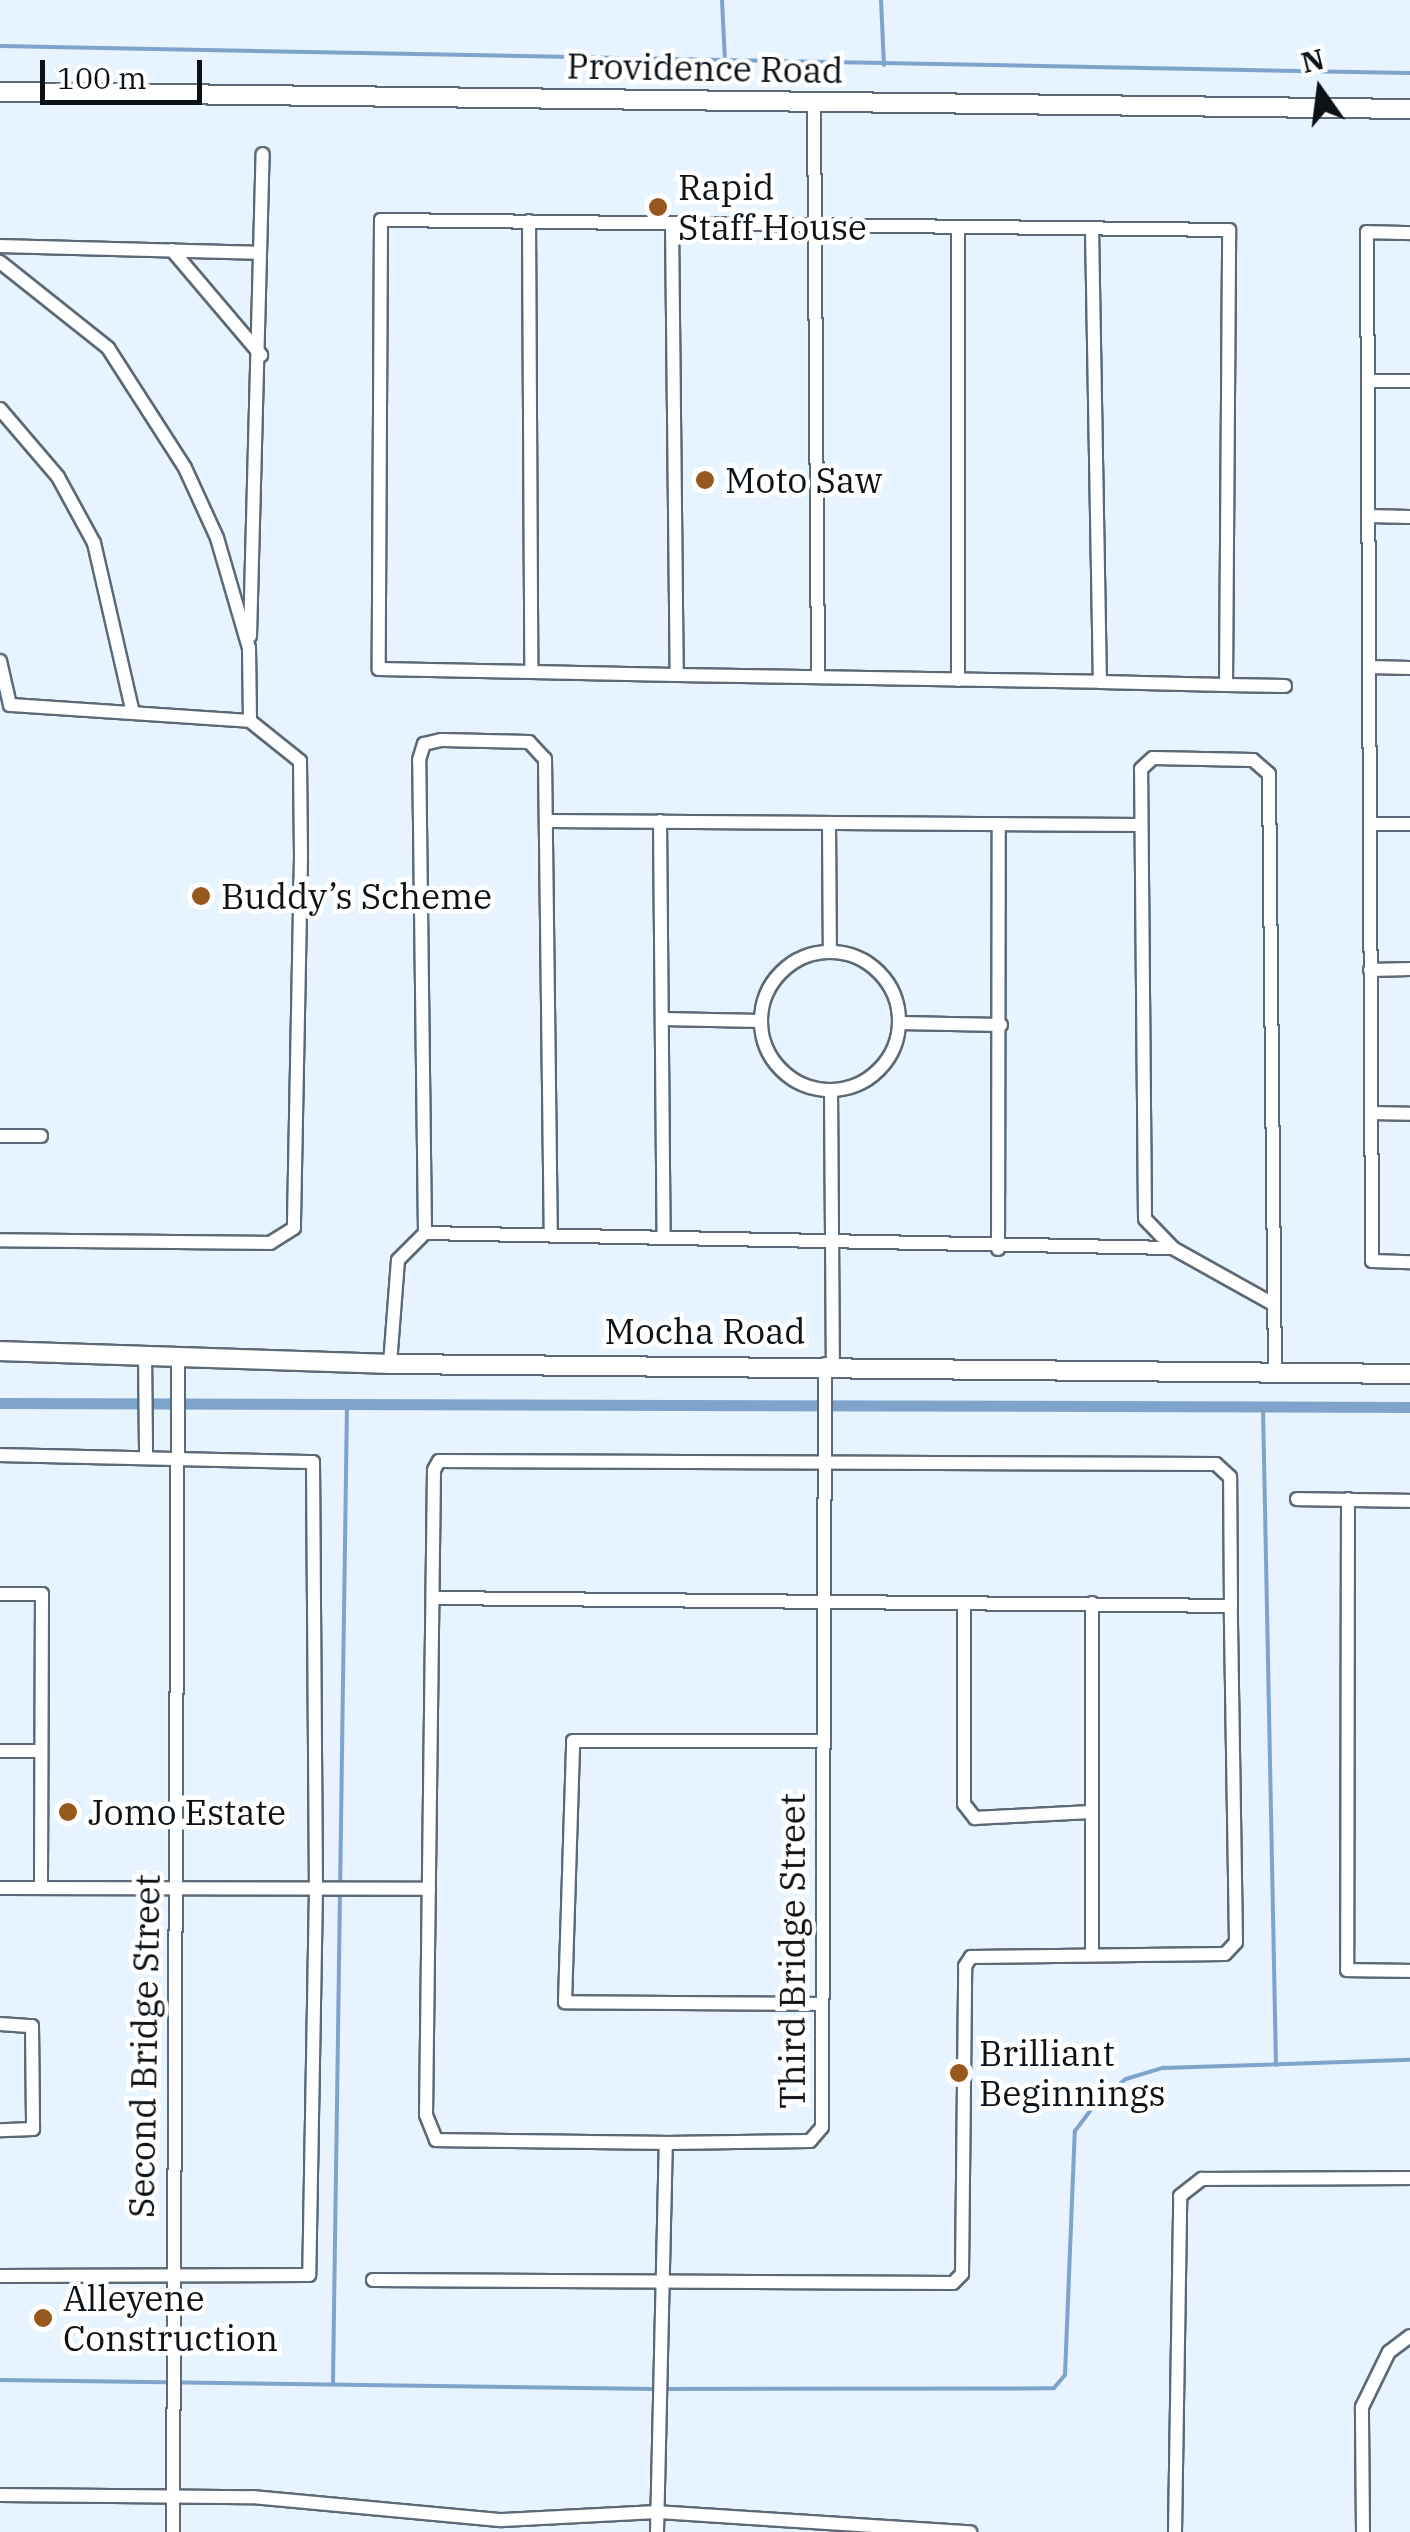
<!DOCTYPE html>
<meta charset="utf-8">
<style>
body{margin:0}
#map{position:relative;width:1410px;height:2532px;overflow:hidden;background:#e7f3ff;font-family:"IBM Plex Serif",serif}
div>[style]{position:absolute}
.stream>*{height:4px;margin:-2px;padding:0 2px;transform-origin:2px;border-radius:2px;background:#7fa4cb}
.canal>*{height:11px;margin:-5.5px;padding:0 5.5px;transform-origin:5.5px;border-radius:5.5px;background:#7fa4cb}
.building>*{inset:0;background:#abb9c7}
.round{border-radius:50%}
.roads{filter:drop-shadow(2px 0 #5c6976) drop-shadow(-2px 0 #5c6976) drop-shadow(0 2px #5c6976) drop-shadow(0 -2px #5c6976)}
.minor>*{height:12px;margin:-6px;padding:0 6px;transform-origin:6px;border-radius:6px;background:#fff}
.minor>.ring{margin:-6px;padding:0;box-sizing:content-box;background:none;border:12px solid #fff;border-radius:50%}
.tertiary>*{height:18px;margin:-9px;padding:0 9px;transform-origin:9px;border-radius:9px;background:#fff}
.dots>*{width:28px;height:28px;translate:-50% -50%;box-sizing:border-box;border:5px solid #fff;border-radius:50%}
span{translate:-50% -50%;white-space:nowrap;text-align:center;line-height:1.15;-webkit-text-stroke:9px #fff;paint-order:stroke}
.street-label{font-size:35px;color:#0d1217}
.poi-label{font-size:35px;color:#0d1217}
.left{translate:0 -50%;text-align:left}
.north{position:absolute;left:1270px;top:40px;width:100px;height:100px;-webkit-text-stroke:8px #fff;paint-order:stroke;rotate:346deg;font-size:28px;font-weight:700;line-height:40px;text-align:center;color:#0d1217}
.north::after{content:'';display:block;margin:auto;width:35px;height:45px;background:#0d1217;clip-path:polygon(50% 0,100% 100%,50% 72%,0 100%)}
.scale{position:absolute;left:40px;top:60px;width:162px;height:45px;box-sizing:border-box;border:5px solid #0d1217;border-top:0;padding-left:12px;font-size:30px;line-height:35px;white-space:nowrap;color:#0d1217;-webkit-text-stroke:8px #fff;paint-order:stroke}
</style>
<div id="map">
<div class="stream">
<i style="left:722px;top:0;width:61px;rotate:87.2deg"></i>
<i style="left:881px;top:0;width:65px;rotate:87.4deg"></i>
<i style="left:0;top:46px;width:1410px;rotate:1.1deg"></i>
<i style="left:1263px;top:1407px;width:658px;rotate:88.87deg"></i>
<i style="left:0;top:2380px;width:655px;rotate:0.79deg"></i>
<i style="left:333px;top:2382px;width:980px;rotate:-89.18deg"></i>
<i style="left:665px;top:2389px;width:389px;rotate:-0.1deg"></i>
<i style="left:1054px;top:2388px;width:17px;rotate:-50deg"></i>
<i style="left:1065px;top:2375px;width:244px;rotate:-87.7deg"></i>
<i style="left:1075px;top:2131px;width:35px;rotate:-53deg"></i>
<i style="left:1096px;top:2103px;width:38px;rotate:-39deg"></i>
<i style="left:1126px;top:2079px;width:39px;rotate:-17deg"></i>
<i style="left:1163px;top:2068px;width:247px;rotate:-1.9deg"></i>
</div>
<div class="canal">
<i style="left:0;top:1403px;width:1410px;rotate:0.16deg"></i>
</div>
<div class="building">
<i class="round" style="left:56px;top:1798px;width:26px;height:26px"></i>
</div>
<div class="roads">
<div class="minor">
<i style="left:814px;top:102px;width:575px;rotate:89.6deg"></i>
<i style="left:529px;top:221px;width:451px;rotate:89.7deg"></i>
<i style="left:672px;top:223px;width:452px;rotate:89.4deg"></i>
<i style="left:958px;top:227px;width:453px;rotate:90deg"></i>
<i style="left:1092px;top:228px;width:454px;rotate:89deg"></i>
<i style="left:1410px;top:233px;width:43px;rotate:-178.7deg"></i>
<i style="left:1367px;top:232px;width:1029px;rotate:89.72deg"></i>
<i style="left:1372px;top:1261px;width:38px;rotate:2deg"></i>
<i style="left:0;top:246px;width:260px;rotate:1.5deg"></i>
<i style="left:172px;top:250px;width:138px;rotate:49.7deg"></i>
<i style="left:0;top:262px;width:138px;rotate:38.5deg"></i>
<i style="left:108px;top:348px;width:143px;rotate:57.3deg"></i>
<i style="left:185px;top:468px;width:77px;rotate:65.4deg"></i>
<i style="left:217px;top:538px;width:115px;rotate:73.8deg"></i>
<i style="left:249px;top:648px;width:73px;rotate:89.2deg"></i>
<i style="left:1368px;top:381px;width:42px"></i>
<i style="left:0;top:409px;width:89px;rotate:49.5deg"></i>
<i style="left:58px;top:477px;width:75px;rotate:61.4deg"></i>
<i style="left:94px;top:543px;width:174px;rotate:77.1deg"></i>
<i style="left:1368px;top:516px;width:42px;rotate:1.4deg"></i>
<i style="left:250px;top:636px;width:482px;rotate:-88.5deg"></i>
<i style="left:0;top:661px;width:45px;rotate:77.2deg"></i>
<i style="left:10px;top:705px;width:241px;rotate:3.8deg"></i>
<i style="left:250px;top:721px;width:64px;rotate:38.7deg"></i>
<i style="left:300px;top:761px;width:96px;rotate:89.4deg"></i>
<i style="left:301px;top:857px;width:371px;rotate:91.1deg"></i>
<i style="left:294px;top:1228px;width:28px;rotate:148deg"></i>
<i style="left:270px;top:1243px;width:270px;rotate:-179.4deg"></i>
<i style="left:1369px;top:667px;width:41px;rotate:1.4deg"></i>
<i style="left:1226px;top:685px;width:455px;rotate:-89.6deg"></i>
<i style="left:1229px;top:230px;width:848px;rotate:-179.32deg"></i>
<i style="left:381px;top:220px;width:449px;rotate:90.3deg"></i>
<i style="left:379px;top:669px;width:152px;rotate:1.1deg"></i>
<i style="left:531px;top:672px;width:146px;rotate:1.2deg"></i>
<i style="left:677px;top:675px;width:423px;rotate:0.9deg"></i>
<i style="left:1100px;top:682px;width:126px;rotate:1.4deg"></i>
<i style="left:1226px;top:685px;width:59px;rotate:1deg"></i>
<i style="left:548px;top:821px;width:593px;rotate:0.39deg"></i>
<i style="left:660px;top:821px;width:417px;rotate:89.5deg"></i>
<i style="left:829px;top:823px;width:129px;rotate:89.6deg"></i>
<i style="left:1370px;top:824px;width:40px"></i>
<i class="ring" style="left:761px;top:952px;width:126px;height:126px"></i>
<i style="left:1370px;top:970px;width:40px;rotate:-1.4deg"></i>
<i style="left:662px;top:1019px;width:99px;rotate:1.2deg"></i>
<i style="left:900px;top:1023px;width:101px;rotate:1.1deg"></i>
<i style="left:831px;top:1090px;width:274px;rotate:89.6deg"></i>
<i style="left:1371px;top:1113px;width:39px;rotate:1deg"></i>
<i style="left:0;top:1136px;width:41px"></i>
<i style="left:425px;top:1233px;width:473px;rotate:-90.7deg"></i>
<i style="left:419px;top:760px;width:17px;rotate:-73deg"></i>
<i style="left:424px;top:744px;width:18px;rotate:-13deg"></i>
<i style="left:442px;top:740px;width:87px;rotate:1.3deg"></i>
<i style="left:529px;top:742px;width:23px;rotate:47deg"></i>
<i style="left:545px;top:759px;width:476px;rotate:89.3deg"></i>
<i style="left:998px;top:1249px;width:425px;rotate:-89.9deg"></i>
<i style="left:1273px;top:1304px;width:115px;rotate:-150.8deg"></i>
<i style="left:1173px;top:1248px;width:40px;rotate:-134deg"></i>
<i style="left:1145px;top:1219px;width:450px;rotate:-90.5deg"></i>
<i style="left:1141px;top:769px;width:16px;rotate:-43deg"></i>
<i style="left:1153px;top:758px;width:100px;rotate:1.1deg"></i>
<i style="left:1253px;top:760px;width:21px;rotate:41deg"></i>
<i style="left:1269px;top:774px;width:599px;rotate:89.43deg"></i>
<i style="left:145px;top:1353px;width:103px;rotate:89.4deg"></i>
<i style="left:390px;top:1364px;width:104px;rotate:-85.6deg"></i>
<i style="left:398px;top:1260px;width:38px;rotate:-45deg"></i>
<i style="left:425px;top:1233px;width:748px;rotate:1.15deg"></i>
<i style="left:0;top:1455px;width:313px;rotate:1.3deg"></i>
<i style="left:313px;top:1462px;width:427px;rotate:89.6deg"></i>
<i style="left:316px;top:1889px;width:386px;rotate:91deg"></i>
<i style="left:309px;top:2275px;width:309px;rotate:179.8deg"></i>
<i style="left:1297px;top:1499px;width:113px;rotate:1deg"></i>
<i style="left:1348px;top:1499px;width:471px;rotate:90.1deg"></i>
<i style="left:1347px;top:1970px;width:63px;rotate:0.9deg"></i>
<i style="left:0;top:1594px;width:42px"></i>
<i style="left:42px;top:1594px;width:293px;rotate:90.2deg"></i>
<i style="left:433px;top:1598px;width:798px;rotate:0.57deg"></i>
<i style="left:1231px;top:1606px;width:129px;rotate:-90.4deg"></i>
<i style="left:1230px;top:1477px;width:19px;rotate:-137deg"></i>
<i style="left:1216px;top:1464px;width:777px;rotate:-179.78deg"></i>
<i style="left:439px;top:1461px;width:10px;rotate:119deg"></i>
<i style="left:434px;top:1470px;width:645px;rotate:90.71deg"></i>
<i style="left:426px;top:2115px;width:27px;rotate:68deg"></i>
<i style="left:436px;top:2140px;width:230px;rotate:0.7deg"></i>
<i style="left:1092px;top:1603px;width:348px;rotate:90deg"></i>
<i style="left:964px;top:1605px;width:199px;rotate:90deg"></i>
<i style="left:964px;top:1804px;width:18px;rotate:52deg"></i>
<i style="left:975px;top:1818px;width:115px;rotate:-3deg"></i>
<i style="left:0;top:1751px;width:41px"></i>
<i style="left:0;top:1888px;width:429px;rotate:0.1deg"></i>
<i style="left:822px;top:2004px;width:257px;rotate:-179.6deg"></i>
<i style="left:565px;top:2002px;width:261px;rotate:-88.2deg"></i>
<i style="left:573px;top:1741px;width:250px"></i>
<i style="left:0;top:2024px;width:32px;rotate:4deg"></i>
<i style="left:32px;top:2026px;width:103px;rotate:89.4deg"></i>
<i style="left:33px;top:2129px;width:33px;rotate:178deg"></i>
<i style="left:373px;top:2280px;width:580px;rotate:0.3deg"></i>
<i style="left:953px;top:2283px;width:13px;rotate:-45deg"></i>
<i style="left:962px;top:2274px;width:308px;rotate:-89.4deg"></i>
<i style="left:965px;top:1966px;width:11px;rotate:-56deg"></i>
<i style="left:971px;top:1957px;width:254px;rotate:-0.7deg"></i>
<i style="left:1225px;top:1954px;width:16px;rotate:-47deg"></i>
<i style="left:1236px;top:1942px;width:336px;rotate:-90.9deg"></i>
<i style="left:0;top:2495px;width:252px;rotate:0.5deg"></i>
<i style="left:252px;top:2497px;width:251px;rotate:5.3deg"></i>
<i style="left:502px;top:2520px;width:155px;rotate:-3deg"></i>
<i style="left:657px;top:2512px;width:314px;rotate:3.7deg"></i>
<i style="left:173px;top:2532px;width:1178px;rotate:-89.76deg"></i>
<i style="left:657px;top:2532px;width:389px;rotate:-88.7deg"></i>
<i style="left:666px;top:2143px;width:144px;rotate:-0.8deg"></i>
<i style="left:810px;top:2141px;width:18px;rotate:-49deg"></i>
<i style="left:822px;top:2127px;width:763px;rotate:-89.77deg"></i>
<i style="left:1175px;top:2532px;width:336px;rotate:-89.1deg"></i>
<i style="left:1180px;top:2196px;width:28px;rotate:-38deg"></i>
<i style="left:1202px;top:2179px;width:208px;rotate:-0.3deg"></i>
<i style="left:1363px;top:2532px;width:125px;rotate:-90.5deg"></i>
<i style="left:1362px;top:2407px;width:61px;rotate:-63.9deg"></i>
<i style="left:1389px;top:2352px;width:26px;rotate:-37deg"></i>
</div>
<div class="tertiary">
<i style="left:0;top:92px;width:1410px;rotate:0.69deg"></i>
<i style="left:0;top:1351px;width:390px;rotate:1.9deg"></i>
<i style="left:390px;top:1364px;width:1020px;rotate:0.56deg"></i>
</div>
</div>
<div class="dots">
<i style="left:658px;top:207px;background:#96581d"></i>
<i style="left:705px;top:480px;background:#96581d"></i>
<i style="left:201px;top:896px;background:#96581d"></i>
<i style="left:68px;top:1812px;background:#96581d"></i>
<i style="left:959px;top:2073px;background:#96581d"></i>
<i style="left:43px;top:2318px;background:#96581d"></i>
</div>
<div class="street-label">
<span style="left:705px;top:68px;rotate:1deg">Providence Road</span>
<span style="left:705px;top:1331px">Mocha Road</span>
<span style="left:792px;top:1951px;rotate:-90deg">Third Bridge Street</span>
<span style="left:144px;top:2046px;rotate:-89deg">Second Bridge Street</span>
</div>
<div class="poi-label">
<span class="left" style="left:678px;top:207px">Rapid<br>Staff House</span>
<span class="left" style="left:725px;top:480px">Moto Saw</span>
<span class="left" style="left:221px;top:896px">Buddy’s Scheme</span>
<span class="left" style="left:88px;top:1812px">Jomo Estate</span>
<span class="left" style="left:979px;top:2073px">Brilliant<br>Beginnings</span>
<span class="left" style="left:63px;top:2318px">Alleyene<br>Construction</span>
</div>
<div class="north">N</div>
<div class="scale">100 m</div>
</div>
